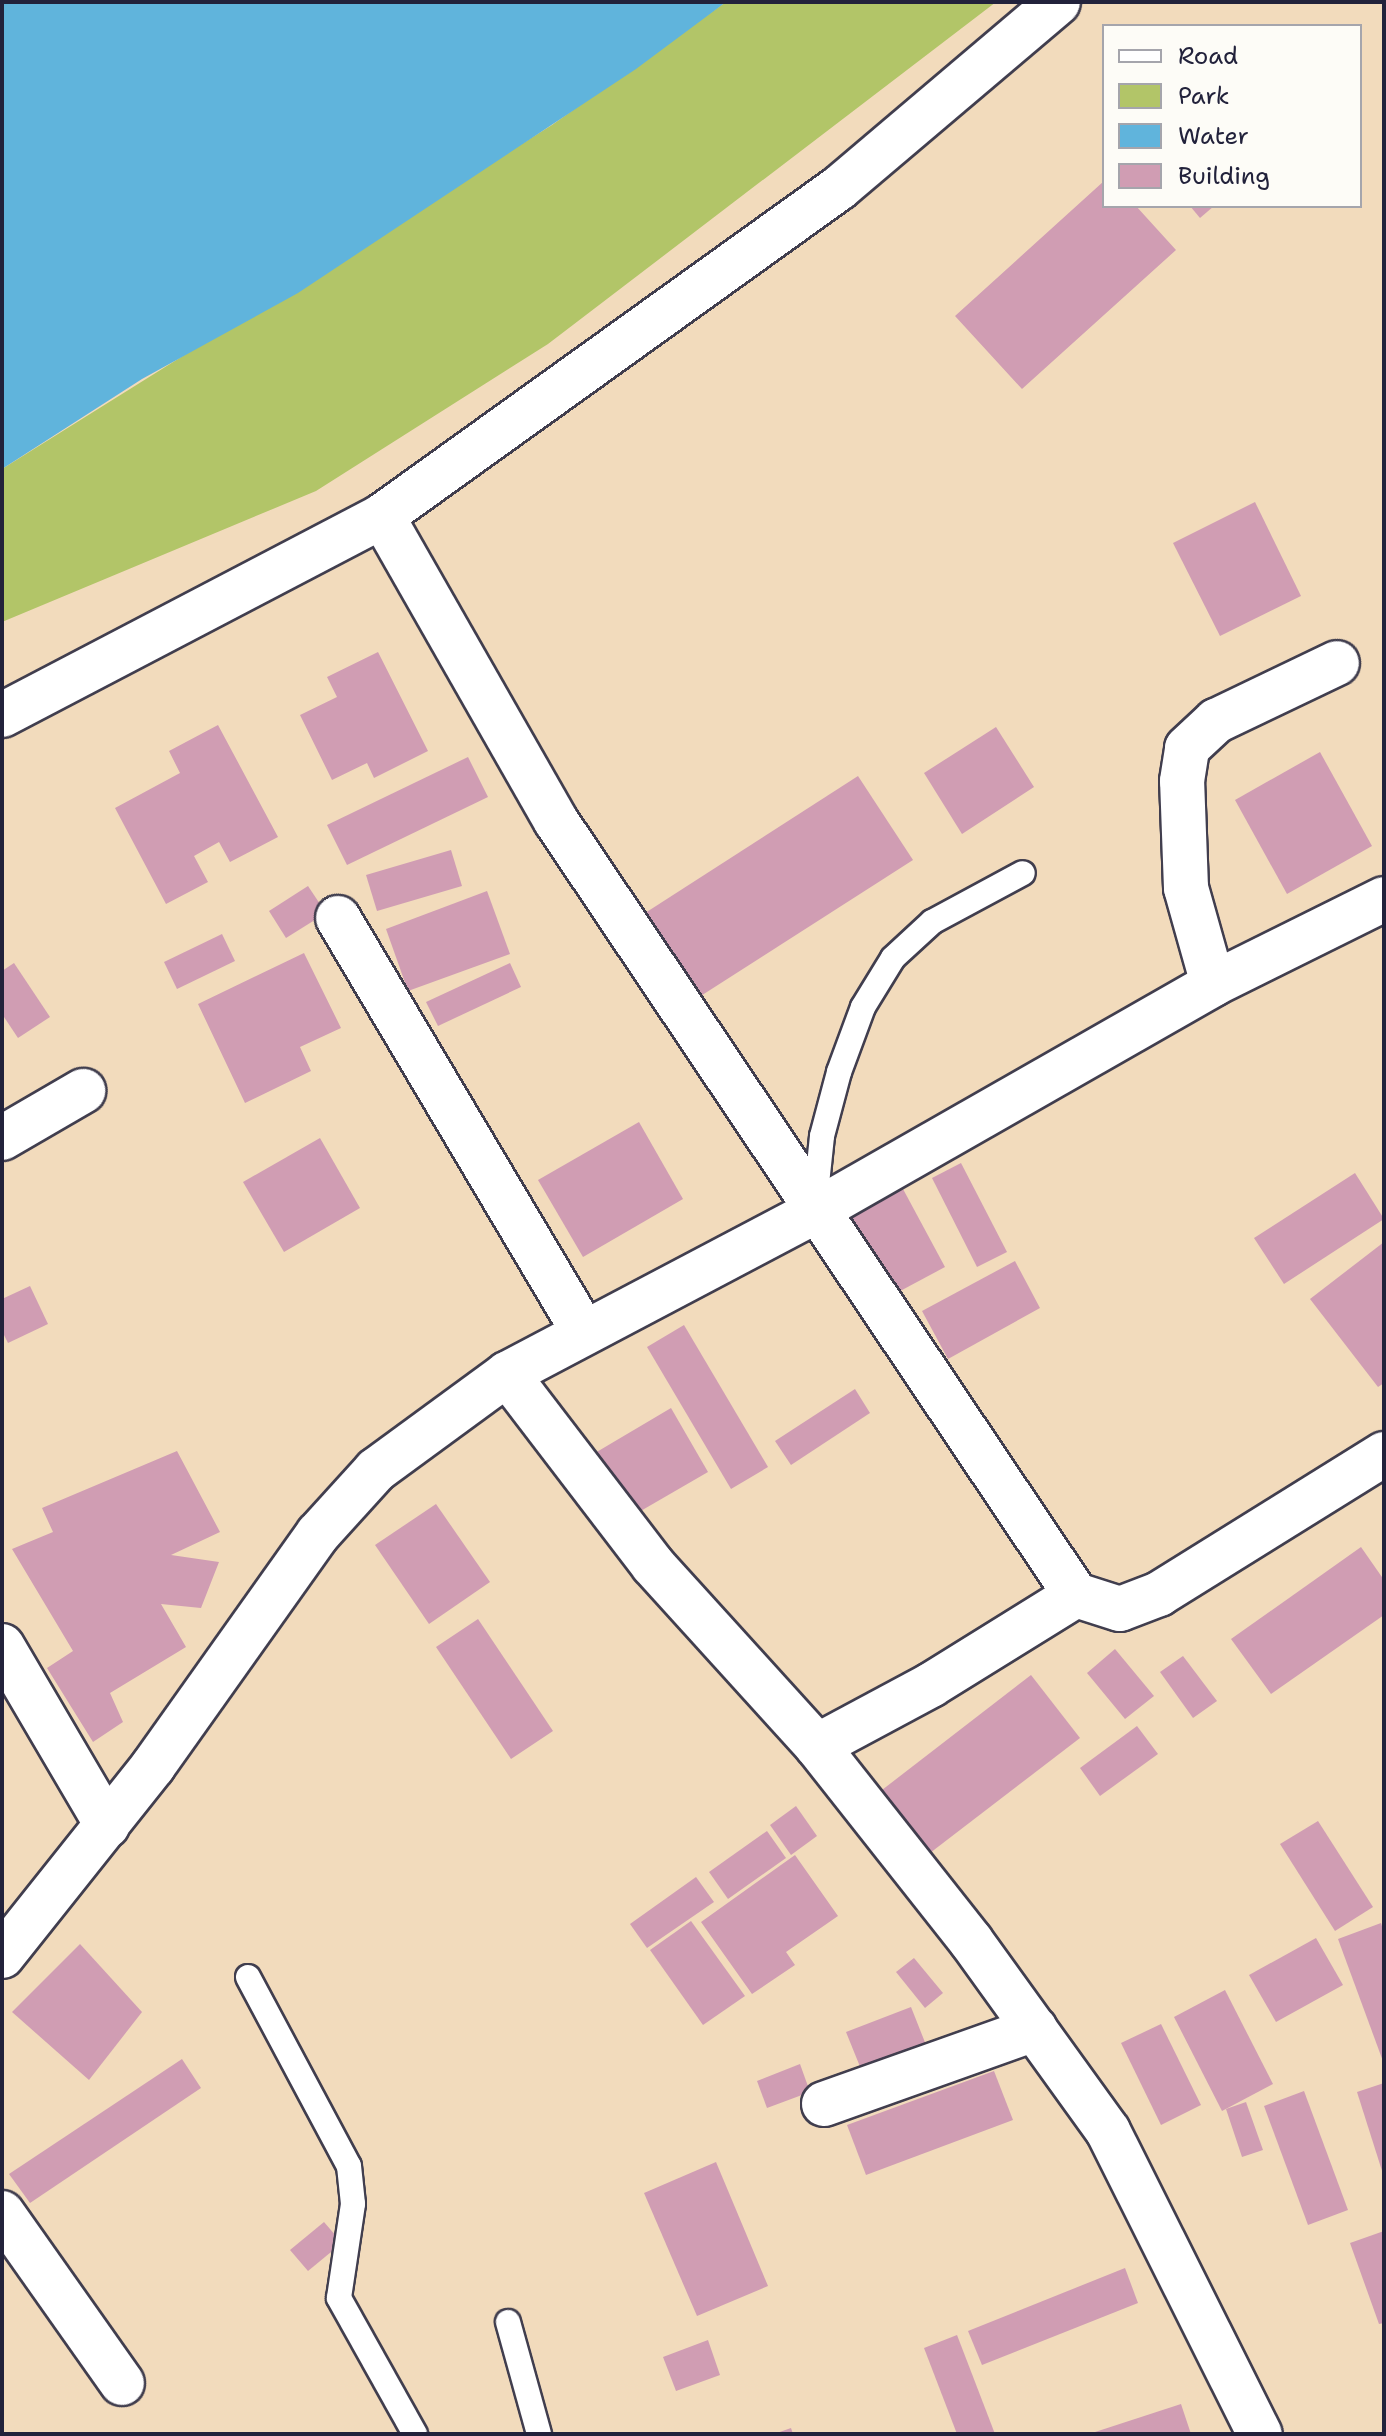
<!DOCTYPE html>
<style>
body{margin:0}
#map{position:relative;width:1386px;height:2436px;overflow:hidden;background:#f2dbbc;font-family:"Shantell Sans",sans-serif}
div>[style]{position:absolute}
.green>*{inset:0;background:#b2c568}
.water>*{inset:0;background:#60b4dc}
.building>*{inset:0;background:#d09db3}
.roads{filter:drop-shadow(2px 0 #413e4e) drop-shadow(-2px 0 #413e4e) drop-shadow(0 2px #413e4e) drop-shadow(0 -2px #413e4e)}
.lane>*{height:24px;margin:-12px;padding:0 12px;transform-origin:12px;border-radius:12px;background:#fff}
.street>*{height:44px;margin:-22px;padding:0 22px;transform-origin:22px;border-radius:22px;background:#fff}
span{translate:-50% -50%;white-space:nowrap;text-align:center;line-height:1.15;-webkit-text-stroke:6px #fdfcf7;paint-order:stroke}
.frame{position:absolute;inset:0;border:4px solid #22223b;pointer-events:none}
.legend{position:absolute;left:1102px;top:24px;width:260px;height:184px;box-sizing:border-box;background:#fdfcf7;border:2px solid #a5a5ac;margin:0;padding:10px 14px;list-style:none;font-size:24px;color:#22223b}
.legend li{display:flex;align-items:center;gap:16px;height:40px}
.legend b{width:40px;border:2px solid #a5a5ac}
</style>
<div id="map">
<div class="green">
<i style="clip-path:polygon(726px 2px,996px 2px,548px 344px,316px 491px,2px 622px,2px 469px,552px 125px)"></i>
</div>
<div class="water">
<i style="clip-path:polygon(2px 2px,726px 2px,636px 69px,298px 293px,142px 379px,2px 469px)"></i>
</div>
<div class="building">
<i style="clip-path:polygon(1104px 181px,1104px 206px,1136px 206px,1176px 250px,1022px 389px,955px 316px)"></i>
<i style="clip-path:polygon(1190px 206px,1214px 206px,1200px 218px)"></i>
<i style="clip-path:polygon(1255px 502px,1301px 596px,1220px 636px,1173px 543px)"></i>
<i style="clip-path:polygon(378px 652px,428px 751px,374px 778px,367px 763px,332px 780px,300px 715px,337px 697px,327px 677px)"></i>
<i style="clip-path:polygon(218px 725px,278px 837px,230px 862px,219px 842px,194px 856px,208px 882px,166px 904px,115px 808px,180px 773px,169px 751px)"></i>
<i style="clip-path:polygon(996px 727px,1034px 787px,962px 834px,924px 773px)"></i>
<i style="clip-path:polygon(1320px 752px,1372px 846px,1287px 894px,1235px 800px)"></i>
<i style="clip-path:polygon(468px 757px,488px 797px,347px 865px,327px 825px)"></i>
<i style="clip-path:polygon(858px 776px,913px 860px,696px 999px,642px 915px)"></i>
<i style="clip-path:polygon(451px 850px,462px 886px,377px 911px,366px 875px)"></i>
<i style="clip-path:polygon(308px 886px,326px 913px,286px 938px,269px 911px)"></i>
<i style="clip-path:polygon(487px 891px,510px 954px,408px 991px,386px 929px)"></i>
<i style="clip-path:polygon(222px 934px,235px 961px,177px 989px,164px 962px)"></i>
<i style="clip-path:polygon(304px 953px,341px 1028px,300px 1047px,311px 1071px,245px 1103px,198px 1004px)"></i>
<i style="clip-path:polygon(14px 963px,50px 1017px,18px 1038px,2px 1014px,2px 971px)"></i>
<i style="clip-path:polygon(510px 963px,521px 987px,438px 1026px,426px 1002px)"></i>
<i style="clip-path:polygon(639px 1122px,683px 1199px,583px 1257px,538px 1180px)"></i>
<i style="clip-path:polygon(320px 1138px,360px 1208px,284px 1252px,243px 1182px)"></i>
<i style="clip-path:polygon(961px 1163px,1007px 1252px,977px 1267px,932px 1178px)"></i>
<i style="clip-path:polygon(1355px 1173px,1384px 1219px,1284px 1284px,1254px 1238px)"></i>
<i style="clip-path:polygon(896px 1176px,945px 1267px,889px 1297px,840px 1206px)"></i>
<i style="clip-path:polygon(1384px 1242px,1384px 1383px,1378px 1387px,1310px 1299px)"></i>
<i style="clip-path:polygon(1015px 1261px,1040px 1308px,948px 1359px,922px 1311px)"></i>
<i style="clip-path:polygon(30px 1286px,48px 1324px,8px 1343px,2px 1331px,2px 1299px)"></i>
<i style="clip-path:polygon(684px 1325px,768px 1467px,731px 1489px,647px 1347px)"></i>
<i style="clip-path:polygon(855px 1389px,870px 1413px,791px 1465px,775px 1441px)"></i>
<i style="clip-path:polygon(671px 1408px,708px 1472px,632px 1516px,595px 1453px)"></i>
<i style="clip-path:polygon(177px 1451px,220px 1532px,171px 1555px,219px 1562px,201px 1608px,161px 1604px,186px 1647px,110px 1693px,123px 1722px,93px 1742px,47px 1668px,73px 1651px,12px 1549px,53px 1532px,42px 1508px)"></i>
<i style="clip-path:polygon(436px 1504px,490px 1582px,429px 1624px,375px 1545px)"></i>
<i style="clip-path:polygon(1361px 1547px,1384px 1580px,1384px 1615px,1271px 1694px,1231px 1639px)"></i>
<i style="clip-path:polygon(478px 1619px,553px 1731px,511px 1759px,436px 1647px)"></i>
<i style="clip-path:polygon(1115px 1649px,1154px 1696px,1125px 1719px,1087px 1673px)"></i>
<i style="clip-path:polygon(1183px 1656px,1217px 1701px,1193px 1718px,1160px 1672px)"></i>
<i style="clip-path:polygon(1031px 1675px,1080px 1738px,930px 1853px,882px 1790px)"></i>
<i style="clip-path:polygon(1137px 1726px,1158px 1754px,1100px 1796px,1080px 1768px)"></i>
<i style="clip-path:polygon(796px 1806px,817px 1836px,791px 1855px,770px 1825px)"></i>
<i style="clip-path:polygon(1318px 1821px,1373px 1907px,1335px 1931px,1280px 1844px)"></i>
<i style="clip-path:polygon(767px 1831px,786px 1858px,728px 1899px,709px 1872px)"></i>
<i style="clip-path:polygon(795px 1855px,838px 1916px,786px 1952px,795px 1965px,752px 1994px,701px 1922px)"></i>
<i style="clip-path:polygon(696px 1877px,714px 1902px,647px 1948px,630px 1924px)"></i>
<i style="clip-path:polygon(691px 1921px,745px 1996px,703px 2025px,650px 1950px)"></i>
<i style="clip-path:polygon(1381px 1923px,1384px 1933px,1384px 2064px,1338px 1939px)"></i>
<i style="clip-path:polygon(1316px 1938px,1343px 1985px,1276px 2022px,1249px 1975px)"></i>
<i style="clip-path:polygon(80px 1944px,142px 2012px,89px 2080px,12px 2012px)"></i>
<i style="clip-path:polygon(914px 1958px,943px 1993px,925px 2008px,896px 1972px)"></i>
<i style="clip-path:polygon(1225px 1990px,1273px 2084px,1222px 2111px,1174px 2017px)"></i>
<i style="clip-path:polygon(911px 2007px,930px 2055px,865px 2079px,846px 2032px)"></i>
<i style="clip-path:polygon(1161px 2024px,1201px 2105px,1161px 2125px,1121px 2043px)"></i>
<i style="clip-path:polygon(182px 2059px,201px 2088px,30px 2203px,9px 2174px)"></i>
<i style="clip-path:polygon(800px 2064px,810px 2092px,767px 2108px,757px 2081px)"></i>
<i style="clip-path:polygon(994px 2071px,1013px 2120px,866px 2175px,847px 2125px)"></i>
<i style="clip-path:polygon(1384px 2083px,1384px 2174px,1383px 2174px,1357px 2092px)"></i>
<i style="clip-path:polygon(1304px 2091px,1348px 2210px,1308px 2225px,1264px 2106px)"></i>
<i style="clip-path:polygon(1246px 2102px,1263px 2150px,1242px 2157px,1226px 2109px)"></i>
<i style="clip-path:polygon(716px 2162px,768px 2286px,697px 2316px,644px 2193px)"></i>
<i style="clip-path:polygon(324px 2222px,342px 2243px,308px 2271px,290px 2250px)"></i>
<i style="clip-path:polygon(1384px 2231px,1384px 2323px,1379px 2324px,1350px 2243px)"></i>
<i style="clip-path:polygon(1125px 2268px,1138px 2303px,982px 2365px,968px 2331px)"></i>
<i style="clip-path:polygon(957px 2335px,995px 2434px,957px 2434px,924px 2348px)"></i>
<i style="clip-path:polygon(708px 2340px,720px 2375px,676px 2391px,663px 2357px)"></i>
<i style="clip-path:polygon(1181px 2404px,1191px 2434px,1092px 2434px,1092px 2433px)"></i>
<i style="clip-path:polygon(791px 2428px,793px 2434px,774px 2434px)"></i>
</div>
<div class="roads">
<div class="lane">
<i style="left:815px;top:1203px;width:67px;rotate:-84deg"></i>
<i style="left:822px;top:1136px;width:66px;rotate:-75.1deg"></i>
<i style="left:839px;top:1072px;width:69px;rotate:-69.7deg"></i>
<i style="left:863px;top:1007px;width:57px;rotate:-58.5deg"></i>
<i style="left:893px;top:958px;width:53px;rotate:-42.7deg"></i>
<i style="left:932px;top:922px;width:103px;rotate:-28.3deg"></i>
<i style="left:248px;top:1977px;width:214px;rotate:61.9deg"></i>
<i style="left:349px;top:2166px;width:38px;rotate:84deg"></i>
<i style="left:353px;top:2204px;width:95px;rotate:98.5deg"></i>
<i style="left:339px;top:2298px;width:156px;rotate:60.8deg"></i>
<i style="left:508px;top:2322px;width:116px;rotate:74.5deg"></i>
</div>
<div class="street">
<i style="left:382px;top:516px;width:351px;rotate:60.3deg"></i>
<i style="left:556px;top:821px;width:932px;rotate:56.11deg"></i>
<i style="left:1076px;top:1595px;width:171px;rotate:148.2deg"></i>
<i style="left:931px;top:1685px;width:129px;rotate:151.8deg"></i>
<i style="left:2px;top:715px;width:429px;rotate:-27.6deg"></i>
<i style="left:382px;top:516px;width:563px;rotate:-35.67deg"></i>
<i style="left:839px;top:188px;width:287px;rotate:-40.3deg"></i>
<i style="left:338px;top:918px;width:482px;rotate:59.3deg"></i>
<i style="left:1213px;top:984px;width:100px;rotate:-105.7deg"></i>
<i style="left:1186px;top:888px;width:107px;rotate:-92.1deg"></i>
<i style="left:1182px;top:781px;width:33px;rotate:-81deg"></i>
<i style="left:1187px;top:748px;width:40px;rotate:-43deg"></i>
<i style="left:1216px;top:721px;width:134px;rotate:-25.6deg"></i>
<i style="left:2px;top:1138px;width:94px;rotate:-30.1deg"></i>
<i style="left:507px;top:1374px;width:240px;rotate:52.6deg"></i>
<i style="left:653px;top:1565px;width:244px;rotate:47.8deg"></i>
<i style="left:817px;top:1746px;width:248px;rotate:51.7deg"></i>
<i style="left:971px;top:1941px;width:234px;rotate:54.2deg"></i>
<i style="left:1108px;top:2131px;width:339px;rotate:63.4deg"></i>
<i style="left:1076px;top:1595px;width:46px;rotate:17.7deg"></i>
<i style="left:1120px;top:1609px;width:42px;rotate:-21deg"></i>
<i style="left:1159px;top:1594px;width:265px;rotate:-31.9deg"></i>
<i style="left:2px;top:1646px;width:208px;rotate:59.6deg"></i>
<i style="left:2px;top:1956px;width:243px;rotate:-51.5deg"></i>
<i style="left:153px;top:1766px;width:285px;rotate:-54.6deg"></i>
<i style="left:318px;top:1534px;width:86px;rotate:-47.8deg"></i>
<i style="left:376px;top:1470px;width:162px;rotate:-36.2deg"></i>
<i style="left:507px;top:1374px;width:347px;rotate:-27.8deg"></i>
<i style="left:814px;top:1212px;width:460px;rotate:-29.7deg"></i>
<i style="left:1213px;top:984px;width:191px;rotate:-26.4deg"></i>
<i style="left:824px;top:2104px;width:224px;rotate:-19.6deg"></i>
<i style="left:2px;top:2213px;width:208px;rotate:54.8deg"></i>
</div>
</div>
<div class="frame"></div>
<ul class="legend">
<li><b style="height:10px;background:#fff"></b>Road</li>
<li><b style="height:22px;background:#b2c568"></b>Park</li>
<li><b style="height:22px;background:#60b4dc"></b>Water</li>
<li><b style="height:22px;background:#d09db3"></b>Building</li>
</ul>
</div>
